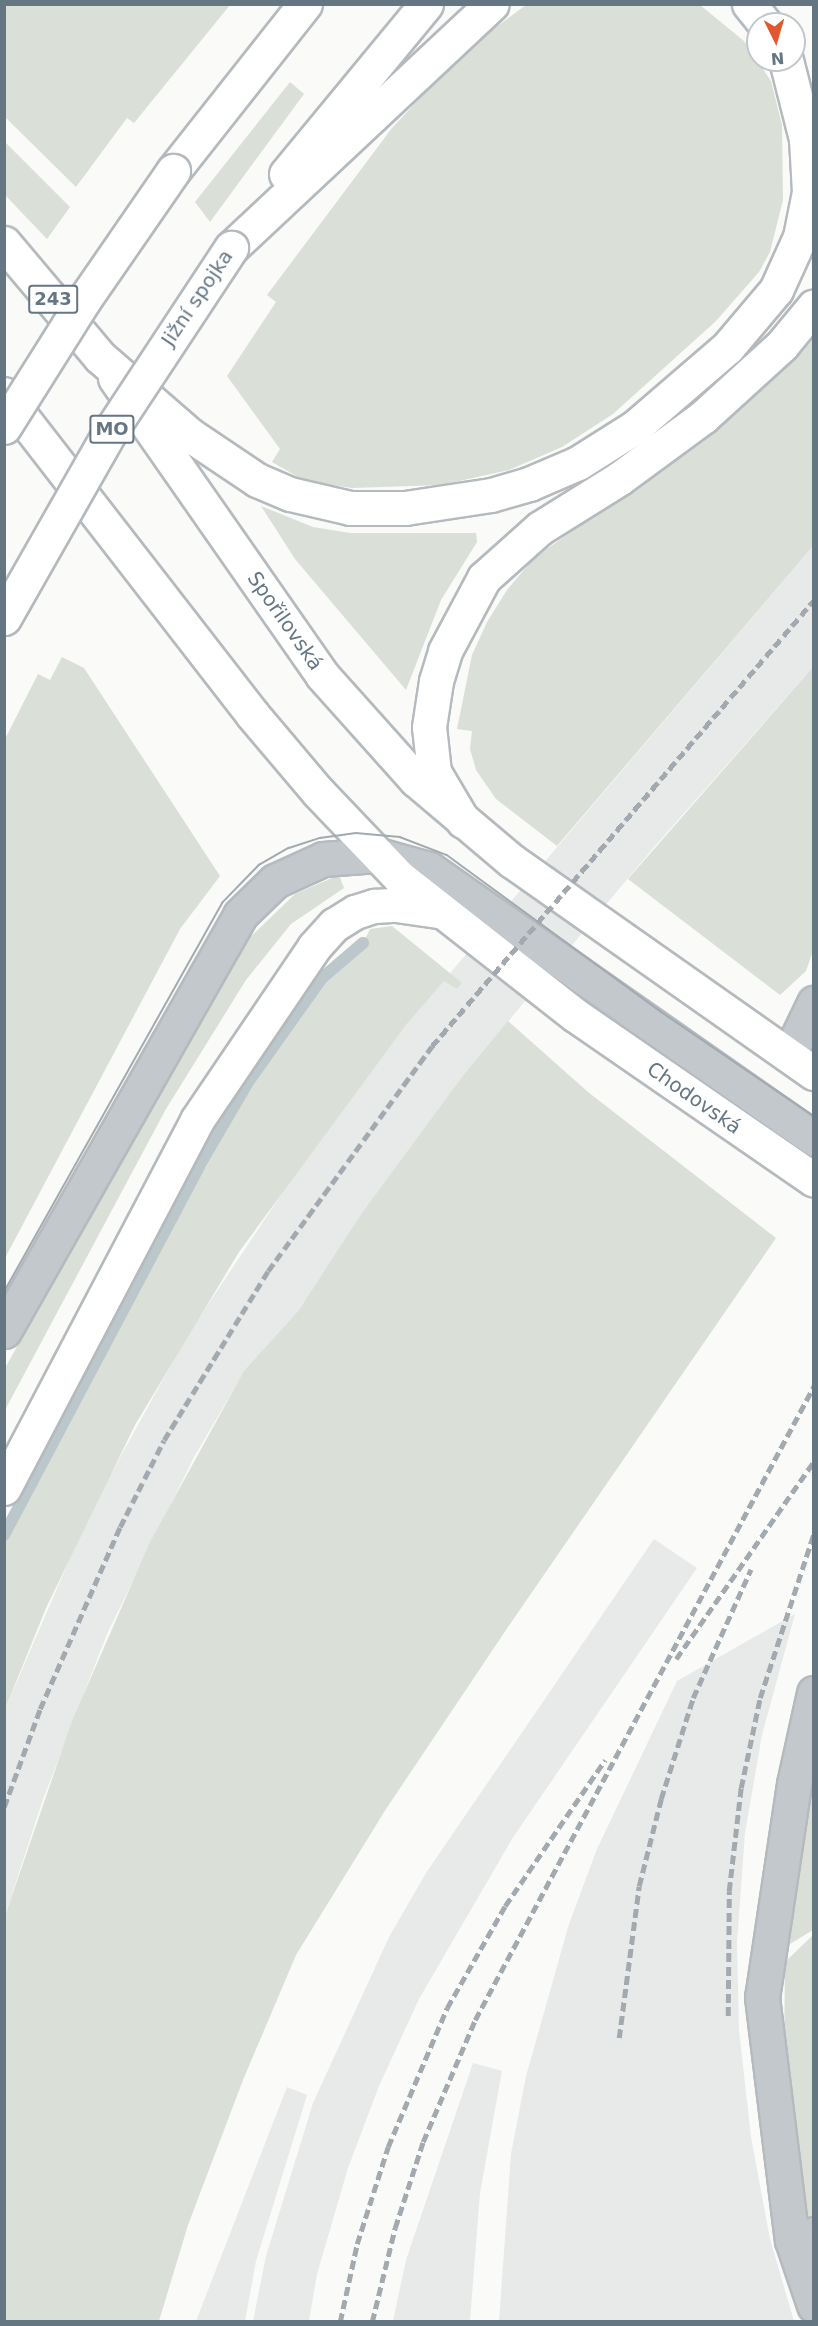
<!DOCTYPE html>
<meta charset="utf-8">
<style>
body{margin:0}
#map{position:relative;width:818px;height:2326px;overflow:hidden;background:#fafaf8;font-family:"DejaVu Sans",sans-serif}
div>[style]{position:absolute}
.built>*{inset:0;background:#e8e9e9}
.green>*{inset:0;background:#dadfd7}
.stream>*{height:12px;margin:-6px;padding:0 6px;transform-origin:6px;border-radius:6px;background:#bbc7cb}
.roads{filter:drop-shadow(2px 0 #b5babe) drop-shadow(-2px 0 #b5babe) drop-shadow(0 2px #b5babe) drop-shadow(0 -2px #b5babe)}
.minor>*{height:33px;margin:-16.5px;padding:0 16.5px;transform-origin:16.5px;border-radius:16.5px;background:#c3c8cc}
.major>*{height:33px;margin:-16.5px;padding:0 16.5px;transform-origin:16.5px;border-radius:16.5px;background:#fff}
.highway>*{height:33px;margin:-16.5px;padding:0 16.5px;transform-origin:16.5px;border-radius:16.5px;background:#fff}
.tram>*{height:1.5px;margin:-0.75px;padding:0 0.75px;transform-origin:0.75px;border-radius:0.75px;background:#a2aab0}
.rail>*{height:4.5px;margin-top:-2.25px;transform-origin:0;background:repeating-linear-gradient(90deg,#a2aab0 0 9px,transparent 0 13.5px)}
.bridges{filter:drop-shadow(2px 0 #b4b9bd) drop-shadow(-2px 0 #b4b9bd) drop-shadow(0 2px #b4b9bd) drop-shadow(0 -2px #b4b9bd)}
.highway-bridge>*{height:33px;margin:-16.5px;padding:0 16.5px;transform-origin:16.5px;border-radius:16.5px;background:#fff}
span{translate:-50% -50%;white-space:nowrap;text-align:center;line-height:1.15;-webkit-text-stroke:6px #fff;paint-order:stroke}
.shield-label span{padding:2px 4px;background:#fff;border:2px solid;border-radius:4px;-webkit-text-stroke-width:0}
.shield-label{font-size:18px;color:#657683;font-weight:700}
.street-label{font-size:20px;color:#657683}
.frame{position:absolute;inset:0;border:6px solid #657683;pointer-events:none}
.north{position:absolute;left:746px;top:12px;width:60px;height:60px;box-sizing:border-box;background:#fff;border:2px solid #c1c8cd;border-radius:50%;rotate:175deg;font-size:16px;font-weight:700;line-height:24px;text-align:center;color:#657683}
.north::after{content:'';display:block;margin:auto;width:21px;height:27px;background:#e4572e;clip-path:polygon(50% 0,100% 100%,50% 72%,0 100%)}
</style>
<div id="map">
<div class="built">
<i style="clip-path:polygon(813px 546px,813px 667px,655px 846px,465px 1073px,299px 1310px,244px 1372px,194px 1457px,107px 1634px,42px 1802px,5px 1916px,5px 1709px,90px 1512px,187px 1336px,305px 1159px,406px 1025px)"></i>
<i style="clip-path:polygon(654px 1539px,697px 1568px,512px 1839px,419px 1999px,379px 2086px,348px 2168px,317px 2274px,309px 2321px,253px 2321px,266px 2256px,313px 2103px,389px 1937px,426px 1873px)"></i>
<i style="clip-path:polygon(795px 1614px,762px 1735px,745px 1833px,737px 1942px,739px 2030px,751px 2137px,770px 2239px,794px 2321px,499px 2321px,511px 2154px,526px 2076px,569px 1924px,597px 1849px,677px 1681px)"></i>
<i style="clip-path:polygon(473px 2063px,502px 2071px,480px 2193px,470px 2321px,393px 2321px,406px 2260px)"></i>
<i style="clip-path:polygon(287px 2087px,307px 2095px,256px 2261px,245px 2321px,196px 2321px)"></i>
</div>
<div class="green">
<i style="clip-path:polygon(4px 5px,5px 4px,230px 5px,134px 123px,127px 118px,76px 187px,5px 117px)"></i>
<i style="clip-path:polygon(526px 5px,700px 5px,744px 41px,771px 81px,782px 125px,783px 200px,770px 252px,759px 272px,716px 321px,613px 414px,562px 447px,509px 470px,441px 485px,352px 488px,305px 481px,272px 462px,280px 449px,227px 376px,276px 302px,267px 295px,392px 128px,465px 50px)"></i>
<i style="clip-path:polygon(290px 82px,304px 94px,210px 222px,195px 202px)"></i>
<i style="clip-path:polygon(4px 141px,70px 207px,47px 239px,5px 195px)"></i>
<i style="clip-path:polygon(813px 339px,813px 546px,557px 846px,496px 799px,476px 770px,470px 749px,472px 731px,457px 729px,472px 655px,487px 622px,507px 590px,534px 558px,704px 438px)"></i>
<i style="clip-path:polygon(261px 506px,313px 527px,350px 533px,476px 533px,477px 542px,441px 600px,406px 690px,295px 559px)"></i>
<i style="clip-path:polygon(62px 657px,84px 668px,220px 876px,180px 929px,5px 1258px,5px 739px,38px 674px,50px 680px)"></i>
<i style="clip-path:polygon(813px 667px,813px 951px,806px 971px,780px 995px,628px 879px)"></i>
<i style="clip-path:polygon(339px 875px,344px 888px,291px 924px,246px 980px,166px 1109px,5px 1410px,5px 1368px,244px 943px,295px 894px)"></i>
<i style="clip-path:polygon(392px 926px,462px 983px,457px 989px,444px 981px,406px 1025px,239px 1252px,135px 1425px,46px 1608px,5px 1709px,5px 1535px,199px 1166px,248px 1082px,322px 978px,363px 943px,370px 929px)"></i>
<i style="clip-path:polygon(508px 1021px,588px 1092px,776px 1238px,508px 1627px,386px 1809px,296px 1955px,243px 2080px,188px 2225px,159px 2321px,5px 2321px,5px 1916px,72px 1721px,150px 1542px,244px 1371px,299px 1310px,362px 1213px,465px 1073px)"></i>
<i style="clip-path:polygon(813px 1772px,813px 1930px,790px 1944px,800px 1849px)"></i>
<i style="clip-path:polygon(813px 1935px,814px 2219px,809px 2220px,794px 2149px,784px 2057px,785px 1962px)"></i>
</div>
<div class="stream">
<i style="left:4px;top:1535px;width:417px;rotate:-62.1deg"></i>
<i style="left:199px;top:1166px;width:97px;rotate:-59.7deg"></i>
<i style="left:248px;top:1082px;width:128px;rotate:-54.6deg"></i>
<i style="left:322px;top:978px;width:54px;rotate:-40.5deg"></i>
</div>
<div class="roads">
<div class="minor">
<i style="left:789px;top:1055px;width:58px;rotate:-64.3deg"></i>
<i style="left:4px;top:1331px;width:478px;rotate:-60.4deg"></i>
<i style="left:240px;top:915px;width:49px;rotate:-44.2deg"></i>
<i style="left:275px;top:881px;width:53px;rotate:-24.6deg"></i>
<i style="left:323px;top:859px;width:55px;rotate:-4.2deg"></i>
<i style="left:378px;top:855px;width:53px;rotate:15.4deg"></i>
<i style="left:429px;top:869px;width:470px;rotate:35deg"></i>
<i style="left:814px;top:1693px;width:93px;rotate:102.4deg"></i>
<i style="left:794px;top:1784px;width:215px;rotate:98.5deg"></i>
<i style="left:762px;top:1997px;width:245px;rotate:83deg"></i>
<i style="left:792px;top:2240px;width:23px;rotate:-15deg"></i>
<i style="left:792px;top:2240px;width:69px;rotate:71.3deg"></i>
</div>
<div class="major">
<i style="left:115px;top:378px;width:362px;rotate:55.1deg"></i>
<i style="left:322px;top:675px;width:141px;rotate:48.2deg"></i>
<i style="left:416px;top:780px;width:126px;rotate:40.2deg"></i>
<i style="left:512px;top:861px;width:369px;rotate:35.1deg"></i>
<i style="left:4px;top:394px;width:405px;rotate:52.2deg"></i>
<i style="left:252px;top:714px;width:102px;rotate:49.8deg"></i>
<i style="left:318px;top:792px;width:117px;rotate:46.4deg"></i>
<i style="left:399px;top:877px;width:224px;rotate:38.1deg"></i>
<i style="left:575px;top:1015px;width:290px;rotate:34.6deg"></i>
</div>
<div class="highway">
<i style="left:749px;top:4px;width:26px;rotate:51deg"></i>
<i style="left:173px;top:171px;width:213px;rotate:-51.7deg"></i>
<i style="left:286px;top:174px;width:220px;rotate:-50.5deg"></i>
<i style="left:4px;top:243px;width:149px;rotate:49.9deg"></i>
<i style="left:100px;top:357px;width:119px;rotate:40.9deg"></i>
<i style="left:190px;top:435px;width:81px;rotate:33.9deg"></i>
<i style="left:257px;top:480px;width:36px;rotate:23deg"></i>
<i style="left:290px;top:494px;width:62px;rotate:13.1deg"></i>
<i style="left:350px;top:508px;width:55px"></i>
<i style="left:405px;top:508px;width:87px;rotate:-8.6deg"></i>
<i style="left:491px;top:495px;width:40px;rotate:-16deg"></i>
<i style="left:529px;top:484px;width:53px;rotate:-23.2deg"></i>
<i style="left:578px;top:463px;width:67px;rotate:-32.3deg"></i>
<i style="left:635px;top:427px;width:121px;rotate:-40.7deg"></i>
<i style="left:727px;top:348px;width:76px;rotate:-49.8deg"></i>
<i style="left:776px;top:290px;width:58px;rotate:-65.6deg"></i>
<i style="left:800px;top:237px;width:46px;rotate:-78.7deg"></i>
<i style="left:809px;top:192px;width:53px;rotate:-93.2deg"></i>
<i style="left:806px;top:139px;width:81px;rotate:-104.2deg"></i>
<i style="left:231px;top:248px;width:357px;rotate:-43.1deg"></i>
<i style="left:463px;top:821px;width:57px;rotate:-120.6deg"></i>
<i style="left:434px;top:772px;width:45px;rotate:-96.3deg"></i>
<i style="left:429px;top:727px;width:47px;rotate:-81.3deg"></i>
<i style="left:436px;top:681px;width:31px;rotate:-73deg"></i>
<i style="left:445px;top:651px;width:83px;rotate:-61.9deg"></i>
<i style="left:484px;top:578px;width:75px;rotate:-41.8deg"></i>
<i style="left:540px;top:528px;width:94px;rotate:-32deg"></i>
<i style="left:620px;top:478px;width:103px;rotate:-36.3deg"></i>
<i style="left:703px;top:417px;width:107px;rotate:-42.3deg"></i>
<i style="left:782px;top:345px;width:50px;rotate:-50.6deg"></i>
<i style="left:4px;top:1488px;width:416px;rotate:-62.3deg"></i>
<i style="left:197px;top:1120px;width:209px;rotate:-55.9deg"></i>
<i style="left:314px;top:947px;width:30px;rotate:-48deg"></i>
<i style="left:334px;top:925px;width:25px;rotate:-32deg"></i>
<i style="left:355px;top:912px;width:20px;rotate:-18deg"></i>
<i style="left:374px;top:906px;width:22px;rotate:-3deg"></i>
<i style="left:396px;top:905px;width:42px;rotate:8.1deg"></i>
</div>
</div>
<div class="tram">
<i style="left:4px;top:1292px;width:446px;rotate:-60.7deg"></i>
<i style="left:222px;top:903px;width:53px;rotate:-45.8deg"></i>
<i style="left:259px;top:865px;width:34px;rotate:-30deg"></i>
<i style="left:289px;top:848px;width:33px;rotate:-18deg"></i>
<i style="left:320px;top:838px;width:36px;rotate:-8deg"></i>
<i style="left:356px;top:833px;width:44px;rotate:5.2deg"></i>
<i style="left:400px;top:837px;width:50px;rotate:21deg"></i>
<i style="left:447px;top:855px;width:264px;rotate:36.2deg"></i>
<i style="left:660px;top:1011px;width:186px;rotate:34.3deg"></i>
</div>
<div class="rail">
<i style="left:676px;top:1659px;width:241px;rotate:-55.1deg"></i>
<i style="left:4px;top:1807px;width:104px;rotate:-69.8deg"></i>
<i style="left:40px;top:1709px;width:199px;rotate:-66.3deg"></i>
<i style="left:120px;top:1527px;width:97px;rotate:-63.2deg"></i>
<i style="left:164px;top:1440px;width:198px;rotate:-58.4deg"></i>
<i style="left:268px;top:1271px;width:278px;rotate:-53.9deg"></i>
<i style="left:432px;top:1046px;width:587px;rotate:-49.42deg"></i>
<i style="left:728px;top:2016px;width:125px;rotate:-89.5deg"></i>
<i style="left:729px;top:1891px;width:104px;rotate:-83.4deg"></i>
<i style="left:741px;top:1788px;width:92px;rotate:-78.1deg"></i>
<i style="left:760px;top:1698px;width:174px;rotate:-71.9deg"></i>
<i style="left:619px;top:2038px;width:153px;rotate:-82.5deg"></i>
<i style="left:639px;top:1886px;width:90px;rotate:-75.8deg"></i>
<i style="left:661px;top:1799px;width:106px;rotate:-72.4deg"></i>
<i style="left:693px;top:1698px;width:141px;rotate:-65.8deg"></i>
<i style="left:340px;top:2322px;width:80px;rotate:-77.7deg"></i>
<i style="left:357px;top:2244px;width:102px;rotate:-72.3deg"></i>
<i style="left:388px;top:2147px;width:151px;rotate:-67deg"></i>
<i style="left:447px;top:2008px;width:117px;rotate:-60.4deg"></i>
<i style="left:505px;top:1906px;width:177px;rotate:-55.6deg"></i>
<i style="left:372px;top:2322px;width:97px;rotate:-76.3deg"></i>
<i style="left:395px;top:2228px;width:90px;rotate:-72deg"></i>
<i style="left:423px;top:2142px;width:133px;rotate:-66.9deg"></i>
<i style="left:475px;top:2020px;width:719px;rotate:-61.87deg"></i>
</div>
<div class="bridges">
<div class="highway-bridge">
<i style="left:4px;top:427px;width:150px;rotate:-57.8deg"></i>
<i style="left:84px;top:300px;width:157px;rotate:-55.4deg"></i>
<i style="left:4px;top:618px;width:213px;rotate:-60.4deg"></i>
<i style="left:109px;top:433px;width:222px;rotate:-56.6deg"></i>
</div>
</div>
<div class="shield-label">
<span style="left:53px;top:299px">243</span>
<span style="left:112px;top:429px">MO</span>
</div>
<div class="street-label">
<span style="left:197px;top:298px;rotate:-56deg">Jižní spojka</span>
<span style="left:285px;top:621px;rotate:55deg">Spořilovská</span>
<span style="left:694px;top:1098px;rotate:35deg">Chodovská</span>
</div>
<div class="frame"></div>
<div class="north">N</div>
</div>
